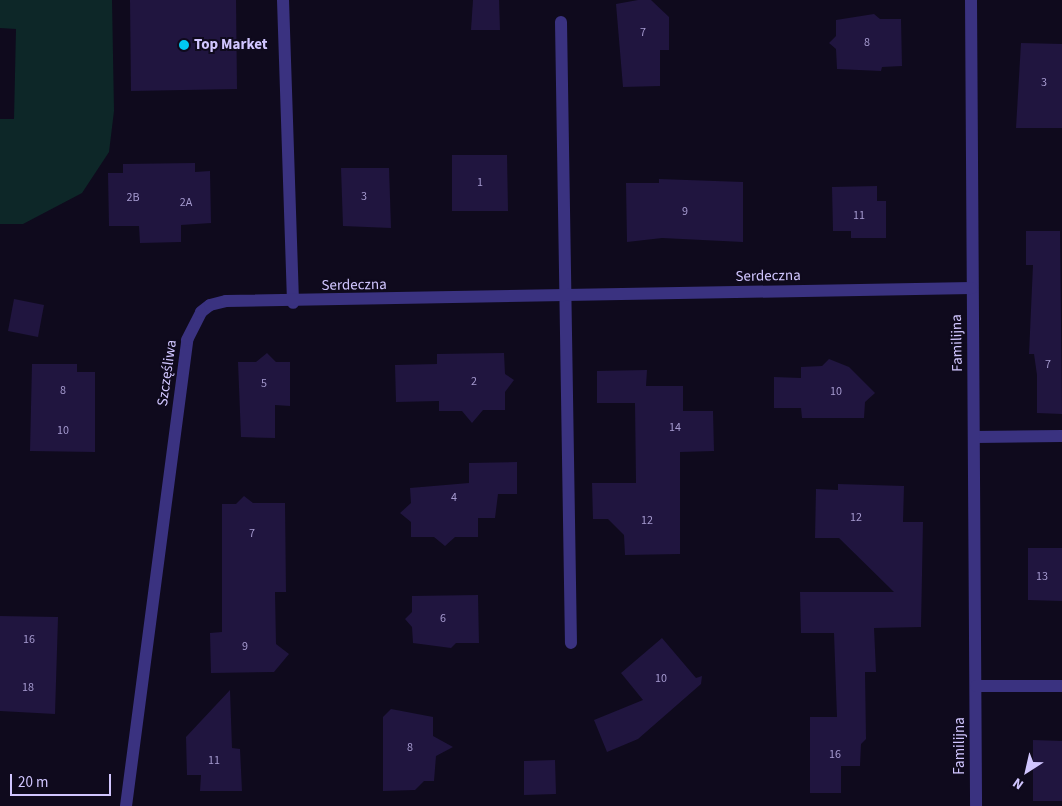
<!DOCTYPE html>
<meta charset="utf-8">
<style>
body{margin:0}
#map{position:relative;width:1062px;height:806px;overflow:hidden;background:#0f0a1d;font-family:"Source Sans 3",sans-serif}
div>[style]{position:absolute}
.green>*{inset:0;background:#0d2728}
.building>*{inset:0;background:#20153f}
.service>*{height:12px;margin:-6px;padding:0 6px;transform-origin:6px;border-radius:6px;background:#3a3280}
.minor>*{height:12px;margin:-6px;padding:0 6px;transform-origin:6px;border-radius:6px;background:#3a3280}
.dots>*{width:14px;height:14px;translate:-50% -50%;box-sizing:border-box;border:2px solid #0f0a1d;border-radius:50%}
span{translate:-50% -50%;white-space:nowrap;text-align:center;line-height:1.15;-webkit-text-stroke:4px #0f0a1d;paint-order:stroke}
.number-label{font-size:12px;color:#a59acf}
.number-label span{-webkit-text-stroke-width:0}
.poi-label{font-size:15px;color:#d1c6ff;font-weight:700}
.left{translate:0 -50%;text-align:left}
.street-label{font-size:15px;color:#d1c6ff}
.north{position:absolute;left:1002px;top:746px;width:50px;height:50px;-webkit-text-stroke:4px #0f0a1d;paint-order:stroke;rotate:215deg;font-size:14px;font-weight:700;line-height:20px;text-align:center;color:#d1c6ff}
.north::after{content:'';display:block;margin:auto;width:18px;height:22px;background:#d1c6ff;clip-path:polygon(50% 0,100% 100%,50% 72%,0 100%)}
.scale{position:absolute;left:10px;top:774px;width:101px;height:22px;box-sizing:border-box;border:2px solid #d1c6ff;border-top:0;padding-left:6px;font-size:15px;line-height:18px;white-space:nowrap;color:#d1c6ff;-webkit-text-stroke:4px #0f0a1d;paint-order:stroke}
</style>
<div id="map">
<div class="green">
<i style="clip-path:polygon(0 0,112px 0,114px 111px,109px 152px,82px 193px,23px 224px,0 224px,0 119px,14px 119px,16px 29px,0 28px)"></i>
</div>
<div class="building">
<i style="clip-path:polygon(130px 0,236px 0,237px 89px,131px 91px)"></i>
<i style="clip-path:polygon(473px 0,499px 0,500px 30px,471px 30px)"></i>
<i style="clip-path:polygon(638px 0,651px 0,669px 17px,669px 50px,660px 50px,660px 86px,623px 87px,616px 4px)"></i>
<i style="clip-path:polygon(874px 14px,880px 19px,901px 19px,902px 66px,882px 67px,881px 71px,837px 69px,836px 49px,829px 43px,836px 36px,836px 20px)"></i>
<i style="clip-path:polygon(1021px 43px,1062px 44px,1062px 128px,1016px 128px)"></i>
<i style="clip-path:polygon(452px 155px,507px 155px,508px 211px,452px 211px)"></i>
<i style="clip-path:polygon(195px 163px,195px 172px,210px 171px,211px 223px,181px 225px,181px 242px,140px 243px,139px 226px,109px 226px,108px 173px,123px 173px,123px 164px)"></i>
<i style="clip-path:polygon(341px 168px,389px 168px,391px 228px,343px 226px)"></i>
<i style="clip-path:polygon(659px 179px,743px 182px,743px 242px,662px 238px,627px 242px,626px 183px,659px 183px)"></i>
<i style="clip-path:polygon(877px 186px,877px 201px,886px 201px,886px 238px,851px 238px,851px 231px,833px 231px,832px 187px)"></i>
<i style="clip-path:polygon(1026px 231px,1060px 231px,1062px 414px,1037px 413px,1037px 375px,1034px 354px,1029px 354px,1033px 265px,1026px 265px)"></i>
<i style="clip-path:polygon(14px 299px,44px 305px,38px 337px,8px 331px)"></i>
<i style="clip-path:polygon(267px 353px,276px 362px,290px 362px,290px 406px,275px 405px,275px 438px,241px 437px,238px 362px,256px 362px)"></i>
<i style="clip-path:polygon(504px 353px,505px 374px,514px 380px,505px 392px,505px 410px,483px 410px,472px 423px,462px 411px,439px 411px,439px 401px,396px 402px,395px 365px,437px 364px,437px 354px)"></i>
<i style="clip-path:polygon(829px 359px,849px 367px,875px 393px,865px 402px,864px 418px,802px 418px,801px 408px,774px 408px,774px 377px,801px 378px,801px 367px,822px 366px)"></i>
<i style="clip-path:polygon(32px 364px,77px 364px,77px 372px,95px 372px,95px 452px,30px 451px)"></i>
<i style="clip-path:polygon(647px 370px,646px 386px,683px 386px,683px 411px,713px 411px,714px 451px,680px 452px,680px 554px,625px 555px,624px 535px,608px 519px,593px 519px,592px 483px,636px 483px,635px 403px,597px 403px,597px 371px)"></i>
<i style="clip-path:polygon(517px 462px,517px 494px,498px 494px,495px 518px,478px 518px,478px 537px,455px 537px,445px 546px,434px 537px,411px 537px,411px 522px,400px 513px,411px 503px,410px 488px,469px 483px,469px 463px)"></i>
<i style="clip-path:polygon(838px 484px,904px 486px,903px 522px,923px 522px,921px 627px,874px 628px,876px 672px,865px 672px,866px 739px,861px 744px,860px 766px,841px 766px,841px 793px,810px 793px,810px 717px,837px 717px,834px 633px,801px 633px,800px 592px,894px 592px,839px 538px,815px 538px,816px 489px,838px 490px)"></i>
<i style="clip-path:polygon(244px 496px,253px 503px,285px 503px,286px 592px,275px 592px,276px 644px,289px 654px,274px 672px,211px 673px,210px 633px,222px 632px,222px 504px,236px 504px)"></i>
<i style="clip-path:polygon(1028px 548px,1062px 548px,1062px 601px,1028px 600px)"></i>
<i style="clip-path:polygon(478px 595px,479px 643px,456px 643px,451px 648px,413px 643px,412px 627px,405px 619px,412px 612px,412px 596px)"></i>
<i style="clip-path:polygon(0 616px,58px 617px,55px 714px,0 711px)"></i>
<i style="clip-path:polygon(662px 638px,696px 678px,702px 676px,701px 684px,638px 739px,607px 752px,594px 720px,643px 700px,621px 673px)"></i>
<i style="clip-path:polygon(230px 690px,232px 748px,240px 749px,242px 791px,200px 791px,201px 775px,187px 775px,186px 737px)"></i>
<i style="clip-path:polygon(391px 709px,433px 717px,433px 736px,453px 747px,436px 756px,434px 781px,424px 781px,415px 790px,383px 791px,383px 717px)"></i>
<i style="clip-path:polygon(1033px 740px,1062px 741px,1062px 801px,1033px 801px)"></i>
<i style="clip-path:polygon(555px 760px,556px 794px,524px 795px,524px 761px)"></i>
</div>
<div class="service">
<i style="left:975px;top:437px;width:87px;rotate:-0.7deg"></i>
</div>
<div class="minor">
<i style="left:283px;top:0;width:303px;rotate:88.1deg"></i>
<i style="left:971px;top:0;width:806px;rotate:89.64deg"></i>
<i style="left:561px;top:22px;width:621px;rotate:89.08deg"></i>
<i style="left:976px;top:686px;width:86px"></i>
<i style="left:126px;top:806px;width:470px;rotate:-82.5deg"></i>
<i style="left:187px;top:340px;width:31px;rotate:-63deg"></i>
<i style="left:201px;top:312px;width:11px;rotate:-38deg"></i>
<i style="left:210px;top:305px;width:16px;rotate:-14deg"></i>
<i style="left:226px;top:301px;width:746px;rotate:-1deg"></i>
</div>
<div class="dots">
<i style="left:184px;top:45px;background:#00c9f1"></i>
</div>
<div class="number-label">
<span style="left:643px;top:33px">7</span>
<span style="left:867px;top:43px">8</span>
<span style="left:1044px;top:83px">3</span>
<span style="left:480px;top:183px">1</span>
<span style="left:364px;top:197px">3</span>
<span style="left:133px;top:198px">2B</span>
<span style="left:186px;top:203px">2A</span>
<span style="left:685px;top:212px">9</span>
<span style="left:859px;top:216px">11</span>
<span style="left:1048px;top:365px">7</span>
<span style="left:474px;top:382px">2</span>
<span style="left:264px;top:384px">5</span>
<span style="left:63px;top:391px">8</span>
<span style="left:836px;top:392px">10</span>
<span style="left:675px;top:428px">14</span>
<span style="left:63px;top:431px">10</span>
<span style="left:454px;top:498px">4</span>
<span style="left:856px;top:518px">12</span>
<span style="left:647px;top:521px">12</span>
<span style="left:252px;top:534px">7</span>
<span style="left:1042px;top:577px">13</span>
<span style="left:443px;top:619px">6</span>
<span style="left:29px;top:640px">16</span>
<span style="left:245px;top:647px">9</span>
<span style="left:661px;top:679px">10</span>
<span style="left:28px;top:688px">18</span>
<span style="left:410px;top:748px">8</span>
<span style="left:835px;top:755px">16</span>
<span style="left:214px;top:761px">11</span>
</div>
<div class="poi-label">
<span class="left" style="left:194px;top:45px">Top Market</span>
</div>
<div class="street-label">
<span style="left:768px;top:276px;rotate:-1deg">Serdeczna</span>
<span style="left:354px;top:285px;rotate:-1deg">Serdeczna</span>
<span style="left:957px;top:343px;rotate:-91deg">Familijna</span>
<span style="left:167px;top:373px;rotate:-82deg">Szczęśliwa</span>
<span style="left:960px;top:746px;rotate:-90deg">Familijna</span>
</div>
<div class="north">N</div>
<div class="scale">20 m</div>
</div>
